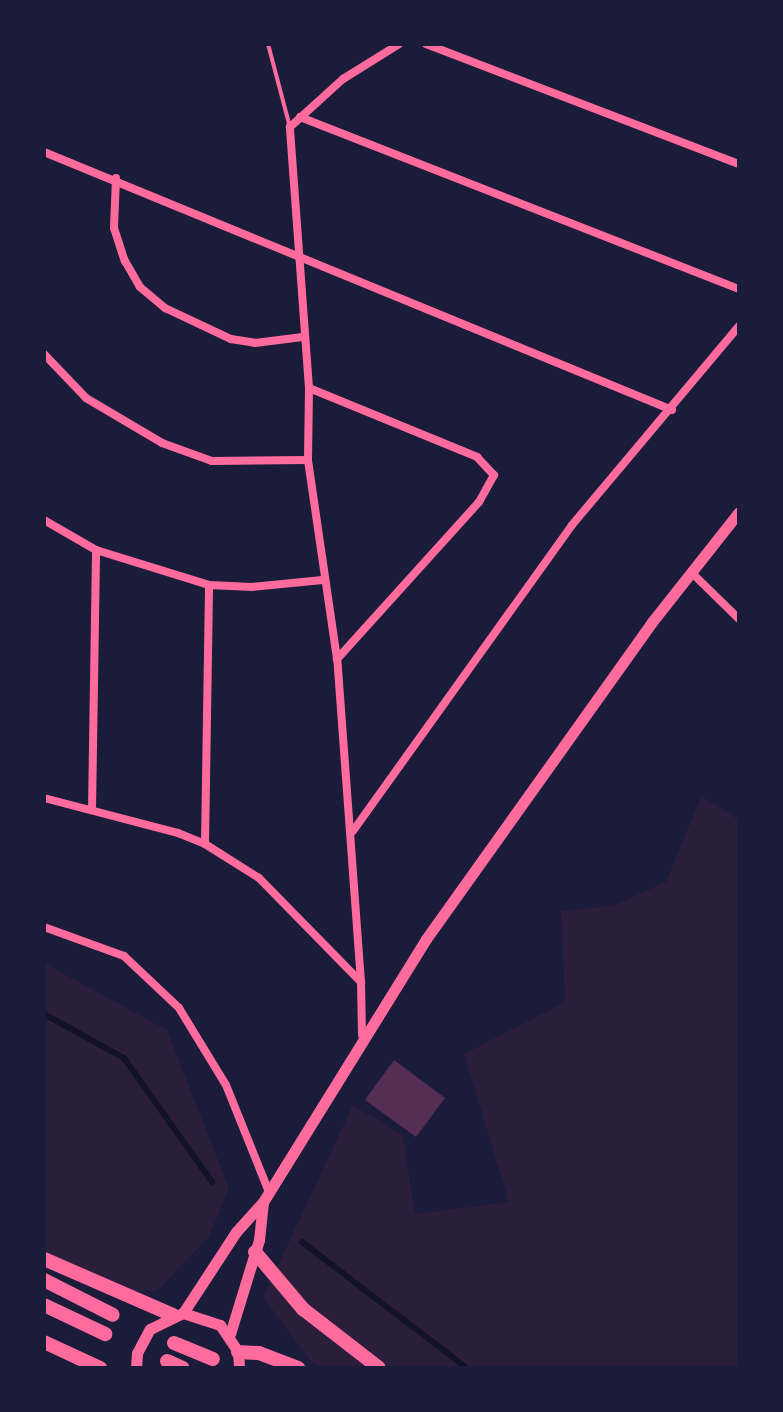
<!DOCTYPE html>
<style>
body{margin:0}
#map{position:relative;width:783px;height:1412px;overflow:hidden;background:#1b1b3a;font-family:Karla,sans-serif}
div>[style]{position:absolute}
.green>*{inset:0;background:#2a1e3b}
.stream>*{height:6px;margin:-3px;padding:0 3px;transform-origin:3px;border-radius:3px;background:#12122b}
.building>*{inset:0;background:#542f53}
.service>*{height:4px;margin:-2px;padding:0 2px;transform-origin:2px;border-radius:2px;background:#ff6b9d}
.minor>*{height:8px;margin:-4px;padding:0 4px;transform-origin:4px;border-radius:4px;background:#ff6b9d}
.secondary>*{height:11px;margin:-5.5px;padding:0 5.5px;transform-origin:5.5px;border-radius:5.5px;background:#ff6b9d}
.trunk>*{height:14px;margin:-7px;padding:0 7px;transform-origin:7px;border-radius:7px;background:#ff6b9d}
span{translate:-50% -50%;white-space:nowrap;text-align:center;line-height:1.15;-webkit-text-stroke:8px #1b1b3a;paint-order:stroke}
.frame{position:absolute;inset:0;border:46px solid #1b1b3a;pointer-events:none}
</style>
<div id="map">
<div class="green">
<i style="clip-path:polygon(701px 796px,739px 820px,739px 1368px,321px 1368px,312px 1363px,263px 1297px,353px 1105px,403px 1136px,415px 1214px,509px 1202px,464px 1054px,565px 1002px,561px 911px,612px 906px,666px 882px)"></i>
<i style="clip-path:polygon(44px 963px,167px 1030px,229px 1188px,209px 1237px,157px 1291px,120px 1292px,44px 1265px)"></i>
</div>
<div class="stream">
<i style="left:44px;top:1014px;width:91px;rotate:28.8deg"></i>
<i style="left:124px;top:1058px;width:152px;rotate:54.6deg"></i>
<i style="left:302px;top:1242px;width:208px;rotate:37.4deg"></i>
</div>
<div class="building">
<i style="clip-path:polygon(394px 1060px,445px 1098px,416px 1137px,365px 1100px)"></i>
</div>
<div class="service">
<i style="left:268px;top:44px;width:86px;rotate:75.2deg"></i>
</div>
<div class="minor">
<i style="left:426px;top:44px;width:335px;rotate:21deg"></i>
<i style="left:300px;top:117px;width:471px;rotate:21.4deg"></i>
<i style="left:44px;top:152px;width:679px;rotate:22.33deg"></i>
<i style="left:116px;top:178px;width:50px;rotate:92.3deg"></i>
<i style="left:114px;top:228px;width:35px;rotate:72deg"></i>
<i style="left:125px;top:261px;width:30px;rotate:60deg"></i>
<i style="left:140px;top:287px;width:33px;rotate:40deg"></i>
<i style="left:165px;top:308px;width:73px;rotate:25.2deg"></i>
<i style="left:231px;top:339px;width:24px;rotate:9deg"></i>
<i style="left:255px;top:343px;width:48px;rotate:-7.1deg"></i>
<i style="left:44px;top:354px;width:61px;rotate:46.3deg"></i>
<i style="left:86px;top:398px;width:88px;rotate:30.6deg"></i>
<i style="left:162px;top:443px;width:53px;rotate:19.8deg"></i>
<i style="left:212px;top:461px;width:96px;rotate:-0.6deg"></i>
<i style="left:309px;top:388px;width:182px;rotate:22.3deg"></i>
<i style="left:477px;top:457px;width:25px;rotate:47deg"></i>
<i style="left:494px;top:475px;width:31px;rotate:119deg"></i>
<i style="left:479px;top:502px;width:212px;rotate:132.1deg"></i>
<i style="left:44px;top:520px;width:60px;rotate:30deg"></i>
<i style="left:96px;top:550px;width:118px;rotate:17.2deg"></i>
<i style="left:209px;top:585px;width:43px;rotate:2.7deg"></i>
<i style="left:252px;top:587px;width:71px;rotate:-5.6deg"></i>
<i style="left:691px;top:572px;width:67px;rotate:44.4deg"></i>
<i style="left:44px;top:798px;width:138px;rotate:14.6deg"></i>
<i style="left:178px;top:833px;width:29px;rotate:22deg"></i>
<i style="left:205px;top:844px;width:64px;rotate:32.2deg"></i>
<i style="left:259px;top:878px;width:146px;rotate:45.6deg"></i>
<i style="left:361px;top:982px;width:53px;rotate:88.9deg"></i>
<i style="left:92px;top:810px;width:260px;rotate:-89.1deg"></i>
<i style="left:353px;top:831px;width:376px;rotate:-54.4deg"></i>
<i style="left:572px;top:525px;width:260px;rotate:-50deg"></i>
<i style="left:205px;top:844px;width:259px;rotate:-89.1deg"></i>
<i style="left:44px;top:927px;width:85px;rotate:19.9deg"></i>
<i style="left:124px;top:956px;width:76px;rotate:43.4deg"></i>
<i style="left:179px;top:1008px;width:90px;rotate:58.6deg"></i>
<i style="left:226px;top:1085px;width:115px;rotate:68.1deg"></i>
<i style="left:361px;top:982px;width:324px;rotate:-94.2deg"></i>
<i style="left:337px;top:659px;width:201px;rotate:-98.3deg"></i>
<i style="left:308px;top:460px;width:72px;rotate:-89.2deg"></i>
<i style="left:309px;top:388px;width:262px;rotate:-94.2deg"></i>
<i style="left:290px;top:127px;width:72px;rotate:-42.2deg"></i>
<i style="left:343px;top:79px;width:66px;rotate:-32deg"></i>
</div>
<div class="secondary">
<i style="left:183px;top:1313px;width:97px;rotate:-56.8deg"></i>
<i style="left:236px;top:1232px;width:40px;rotate:-48deg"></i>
<i style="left:263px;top:1202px;width:309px;rotate:-58.2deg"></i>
<i style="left:426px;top:939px;width:389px;rotate:-54.5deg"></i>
<i style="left:652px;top:622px;width:140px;rotate:-51.7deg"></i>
<i style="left:230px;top:1334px;width:98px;rotate:-72.9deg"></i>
<i style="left:259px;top:1240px;width:38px;rotate:-84deg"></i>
<i style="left:136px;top:1368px;width:15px;rotate:-86deg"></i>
<i style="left:137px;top:1353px;width:27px;rotate:-62deg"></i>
<i style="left:150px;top:1329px;width:37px;rotate:-26deg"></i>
<i style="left:183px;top:1313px;width:39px;rotate:18deg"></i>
<i style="left:220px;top:1325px;width:32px;rotate:56deg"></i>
<i style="left:238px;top:1352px;width:16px;rotate:86deg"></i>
</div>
<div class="trunk">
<i style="left:255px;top:1252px;width:75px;rotate:49.9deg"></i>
<i style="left:303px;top:1309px;width:96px;rotate:37.8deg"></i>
<i style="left:44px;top:1259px;width:141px;rotate:23.5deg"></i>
<i style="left:44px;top:1280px;width:77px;rotate:26.9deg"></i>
<i style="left:44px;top:1305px;width:68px;rotate:25.4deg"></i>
<i style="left:44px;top:1342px;width:62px;rotate:24.9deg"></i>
<i style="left:174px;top:1343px;width:42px;rotate:22.3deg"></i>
<i style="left:238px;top:1352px;width:21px;rotate:3deg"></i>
<i style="left:259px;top:1353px;width:42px;rotate:21deg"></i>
<i style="left:167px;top:1361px;width:17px;rotate:24deg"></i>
</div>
<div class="frame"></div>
</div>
